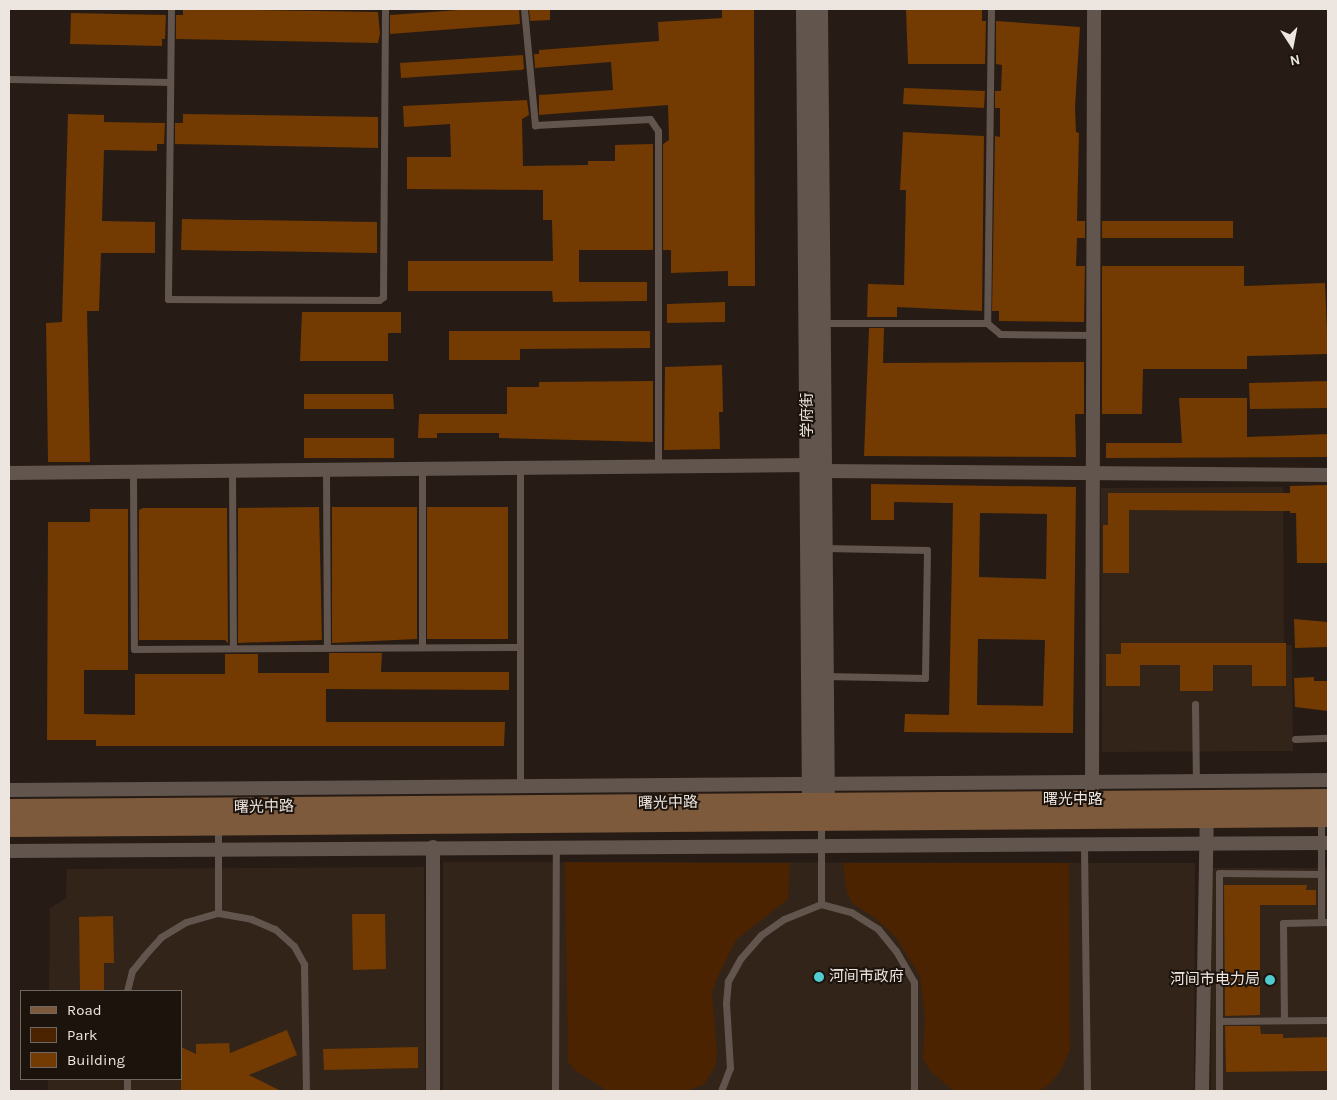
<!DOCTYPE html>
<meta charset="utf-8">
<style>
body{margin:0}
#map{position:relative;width:1337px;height:1100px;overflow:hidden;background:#261c15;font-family:Karla,"Noto Sans SC",sans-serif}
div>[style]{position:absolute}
.built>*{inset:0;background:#332419}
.green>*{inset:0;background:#4b2300}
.building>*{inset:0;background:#733a01}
.service>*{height:7px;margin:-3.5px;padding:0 3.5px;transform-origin:3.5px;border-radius:3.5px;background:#61554d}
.minor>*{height:14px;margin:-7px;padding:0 7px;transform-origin:7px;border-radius:7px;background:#61554d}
.tertiary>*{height:18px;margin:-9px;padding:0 9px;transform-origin:9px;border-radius:9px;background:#61554d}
.secondary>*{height:20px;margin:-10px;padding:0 10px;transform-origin:10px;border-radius:10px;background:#7d5a3b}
.dots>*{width:14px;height:14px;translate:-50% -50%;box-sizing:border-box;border:2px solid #1c130c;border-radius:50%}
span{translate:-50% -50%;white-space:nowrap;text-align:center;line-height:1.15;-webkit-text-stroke:4px #1c130c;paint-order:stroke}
.street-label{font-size:15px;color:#ece5e0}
.poi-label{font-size:15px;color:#ece5e0}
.left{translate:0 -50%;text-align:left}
.right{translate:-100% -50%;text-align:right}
.frame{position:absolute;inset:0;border:10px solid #ece5e0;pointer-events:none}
.legend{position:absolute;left:20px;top:990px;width:162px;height:90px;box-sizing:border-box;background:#1c130c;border:1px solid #6f6761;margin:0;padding:6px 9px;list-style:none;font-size:15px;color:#ece5e0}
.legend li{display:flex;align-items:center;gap:10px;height:25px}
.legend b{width:25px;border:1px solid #6f6761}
.north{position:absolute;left:1267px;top:20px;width:50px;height:50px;-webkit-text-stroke:4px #1c130c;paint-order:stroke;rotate:169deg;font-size:14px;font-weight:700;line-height:20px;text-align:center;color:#ece5e0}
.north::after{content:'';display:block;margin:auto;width:18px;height:22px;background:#ece5e0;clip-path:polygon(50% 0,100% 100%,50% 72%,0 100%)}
</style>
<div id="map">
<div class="built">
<i style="clip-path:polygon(1283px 487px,1284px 645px,1292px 645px,1293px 751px,1102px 752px,1101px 488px)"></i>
<i style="clip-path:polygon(443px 862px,1195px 863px,1194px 1091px,443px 1091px)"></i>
<i style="clip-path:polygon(424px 867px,425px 1091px,48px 1091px,48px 1079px,181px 1079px,181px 991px,49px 991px,50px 908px,66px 898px,67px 869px)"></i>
<i style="clip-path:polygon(1212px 868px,1328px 868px,1328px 1091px,1211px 1091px)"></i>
</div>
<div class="green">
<i style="clip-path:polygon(565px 862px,790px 863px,788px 899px,736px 940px,717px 978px,712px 993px,717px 1053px,715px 1067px,704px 1084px,687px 1091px,608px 1091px,574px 1070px,568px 1061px)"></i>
<i style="clip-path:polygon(843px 863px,1069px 863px,1070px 1050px,1061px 1070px,1051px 1083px,1039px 1091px,954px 1091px,930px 1071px,923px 1059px,925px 1018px,920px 976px,895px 936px,874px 917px,853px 904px,847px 893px)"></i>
</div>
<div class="building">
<i style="clip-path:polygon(183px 9px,378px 12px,380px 34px,378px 43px,176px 39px,176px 15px,183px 15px)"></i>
<i style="clip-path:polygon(473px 9px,519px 9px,520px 24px,390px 34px,390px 15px)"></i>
<i style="clip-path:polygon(529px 9px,550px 9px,550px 20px,530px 21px)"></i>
<i style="clip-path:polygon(722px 9px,754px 9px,755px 286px,728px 286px,728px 271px,671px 273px,671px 250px,663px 250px,663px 144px,669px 140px,668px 105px,539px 115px,539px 95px,613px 90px,611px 62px,535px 68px,534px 54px,539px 54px,539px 50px,659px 41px,658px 22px,722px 18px)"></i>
<i style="clip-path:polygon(906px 9px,982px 9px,982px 21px,986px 21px,985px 64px,908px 64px)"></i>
<i style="clip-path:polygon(71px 13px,166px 15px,165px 39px,162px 39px,162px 46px,70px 44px)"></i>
<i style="clip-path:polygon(996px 21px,1080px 27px,1075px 107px,1076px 132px,1079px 133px,1077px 221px,1085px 221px,1085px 238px,1077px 238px,1076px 266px,1085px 266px,1084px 322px,999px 321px,999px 311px,992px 311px,995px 136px,1000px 137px,1000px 108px,995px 108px,995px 91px,1001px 91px,1002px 65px,996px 64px)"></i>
<i style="clip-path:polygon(523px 55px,524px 69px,521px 70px,401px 78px,400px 63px)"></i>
<i style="clip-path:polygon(904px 88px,985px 91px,984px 108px,903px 104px)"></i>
<i style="clip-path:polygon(527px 100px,529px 115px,522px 119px,523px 166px,588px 165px,588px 161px,615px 161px,615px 145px,653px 144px,653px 250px,579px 250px,579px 282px,647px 282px,647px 301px,553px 302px,552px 291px,408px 291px,408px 261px,553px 261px,552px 220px,543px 220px,543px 190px,407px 189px,407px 157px,451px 157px,450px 124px,404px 127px,403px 106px)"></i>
<i style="clip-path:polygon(68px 114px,104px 115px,104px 122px,165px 123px,164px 144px,157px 144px,157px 151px,104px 150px,102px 221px,155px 222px,155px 253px,101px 253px,99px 311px,87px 311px,90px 462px,48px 462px,46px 323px,62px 322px)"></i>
<i style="clip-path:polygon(183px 114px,378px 117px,378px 148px,175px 144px,175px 123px,183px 123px)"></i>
<i style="clip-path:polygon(903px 132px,984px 136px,982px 311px,897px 307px,897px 317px,867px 317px,868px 284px,904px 285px,906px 190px,900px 190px)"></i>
<i style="clip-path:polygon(182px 219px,377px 222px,377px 253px,181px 250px)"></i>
<i style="clip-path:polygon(1102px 221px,1233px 221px,1233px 238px,1102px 238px)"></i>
<i style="clip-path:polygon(1102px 266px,1244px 266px,1244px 286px,1325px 283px,1328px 354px,1247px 356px,1247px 369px,1143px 369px,1142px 414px,1102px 414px)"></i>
<i style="clip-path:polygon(725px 302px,725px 322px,667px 323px,667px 304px)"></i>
<i style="clip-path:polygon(302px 312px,401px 312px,401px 333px,388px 333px,388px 361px,300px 361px)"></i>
<i style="clip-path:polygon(869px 328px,884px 328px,883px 363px,1084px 362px,1084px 414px,1075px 414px,1076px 457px,864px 456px)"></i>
<i style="clip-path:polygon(449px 331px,650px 331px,650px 348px,520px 349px,520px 360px,449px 360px)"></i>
<i style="clip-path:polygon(722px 365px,723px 412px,719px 412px,720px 449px,664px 450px,665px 367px)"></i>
<i style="clip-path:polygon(653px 381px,653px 442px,499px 438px,499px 433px,437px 433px,437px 438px,418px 438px,419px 414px,507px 414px,507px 387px,539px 387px,539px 382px)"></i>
<i style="clip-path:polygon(1328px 381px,1328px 408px,1250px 409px,1249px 383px)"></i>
<i style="clip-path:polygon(304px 394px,393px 394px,394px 409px,304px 409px)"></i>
<i style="clip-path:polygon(1179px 398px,1247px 398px,1247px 437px,1328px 434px,1328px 457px,1106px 458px,1106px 443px,1182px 443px)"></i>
<i style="clip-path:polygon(304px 438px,394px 438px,394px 458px,304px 458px)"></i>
<i style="clip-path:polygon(evenodd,871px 484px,1076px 487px,1073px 733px,904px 732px,905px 714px,949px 715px,953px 503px,894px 502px,894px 520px,871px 520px,871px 484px,980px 513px,1047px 514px,1046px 579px,979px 577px,980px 513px,871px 484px,978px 639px,1045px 640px,1043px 706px,977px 705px,978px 639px)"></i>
<i style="clip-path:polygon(1328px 485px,1328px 563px,1297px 563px,1296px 513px,1290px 513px,1290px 511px,1129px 510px,1129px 573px,1103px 573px,1103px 525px,1108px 525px,1108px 493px,1290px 493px,1290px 486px)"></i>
<i style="clip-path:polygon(319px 507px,322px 640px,238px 643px,238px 508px)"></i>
<i style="clip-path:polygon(332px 507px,417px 507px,417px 639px,332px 643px)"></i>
<i style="clip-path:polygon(427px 507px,508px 507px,508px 639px,427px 639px)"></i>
<i style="clip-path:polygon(143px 508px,227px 508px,228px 643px,225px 640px,139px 640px,139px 510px)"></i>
<i style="clip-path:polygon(90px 509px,128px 509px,128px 670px,84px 670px,84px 714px,135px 715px,135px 674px,225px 674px,225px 654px,258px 654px,258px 673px,329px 673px,329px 653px,382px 653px,381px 672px,509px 672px,509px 690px,326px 689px,326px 722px,505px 722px,504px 746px,96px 746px,96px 740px,47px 740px,48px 522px,90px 522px)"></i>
<i style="clip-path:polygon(1294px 619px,1328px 622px,1328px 647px,1295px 648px)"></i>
<i style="clip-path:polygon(1121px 643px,1286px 643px,1286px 686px,1252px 686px,1252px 665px,1213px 665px,1213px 691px,1180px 691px,1180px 665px,1140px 665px,1140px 686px,1106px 686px,1106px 654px,1121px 654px)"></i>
<i style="clip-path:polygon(1314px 677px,1314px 681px,1328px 681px,1328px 711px,1295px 707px,1294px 678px)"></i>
<i style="clip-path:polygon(1224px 885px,1307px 885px,1306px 890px,1316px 890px,1316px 905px,1260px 905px,1260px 1015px,1225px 1016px)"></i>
<i style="clip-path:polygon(352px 914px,385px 914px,386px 969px,353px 970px)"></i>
<i style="clip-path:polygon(113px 916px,114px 963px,104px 963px,104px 991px,80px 991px,79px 917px)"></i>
<i style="clip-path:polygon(1225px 1026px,1260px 1026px,1261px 1034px,1283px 1034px,1283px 1038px,1328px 1037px,1328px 1071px,1226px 1072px)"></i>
<i style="clip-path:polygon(287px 1030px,297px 1055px,249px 1075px,281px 1091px,181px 1091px,181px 1047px,196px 1054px,196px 1044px,229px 1043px,230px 1053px)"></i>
<i style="clip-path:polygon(418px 1047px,418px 1068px,324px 1070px,323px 1049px)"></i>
</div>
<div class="service">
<i style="left:171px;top:9px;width:290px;rotate:90.6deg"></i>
<i style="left:168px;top:299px;width:211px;rotate:0.3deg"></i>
<i style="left:379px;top:300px;width:5px;rotate:-37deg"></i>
<i style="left:383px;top:297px;width:288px;rotate:-89.6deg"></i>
<i style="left:524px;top:9px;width:117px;rotate:84.6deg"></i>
<i style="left:535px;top:125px;width:115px;rotate:-3deg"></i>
<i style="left:650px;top:119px;width:14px;rotate:56deg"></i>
<i style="left:658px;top:131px;width:336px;rotate:90deg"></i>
<i style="left:991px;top:9px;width:314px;rotate:90.7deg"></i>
<i style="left:987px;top:323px;width:17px;rotate:40deg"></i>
<i style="left:1000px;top:334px;width:92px;rotate:0.6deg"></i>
<i style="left:9px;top:79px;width:161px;rotate:1.1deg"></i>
<i style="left:822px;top:323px;width:165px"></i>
<i style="left:520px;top:468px;width:318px;rotate:90deg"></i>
<i style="left:422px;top:469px;width:178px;rotate:90deg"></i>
<i style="left:326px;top:470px;width:178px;rotate:89.7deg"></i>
<i style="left:232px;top:471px;width:177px;rotate:89.7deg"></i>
<i style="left:133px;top:472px;width:177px;rotate:89.7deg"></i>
<i style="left:134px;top:649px;width:386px;rotate:-0.3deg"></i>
<i style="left:824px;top:548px;width:103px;rotate:1.1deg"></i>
<i style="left:927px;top:550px;width:128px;rotate:90.9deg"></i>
<i style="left:925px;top:678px;width:100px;rotate:-178.9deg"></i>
<i style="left:1195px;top:704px;width:77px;rotate:89.3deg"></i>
<i style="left:1295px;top:739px;width:33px;rotate:-2deg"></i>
<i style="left:218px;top:826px;width:87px;rotate:90deg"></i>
<i style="left:1084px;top:845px;width:246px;rotate:89.3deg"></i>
<i style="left:821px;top:904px;width:82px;rotate:-90deg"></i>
<i style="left:1321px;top:922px;width:104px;rotate:-90deg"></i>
<i style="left:127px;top:991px;width:21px;rotate:-76deg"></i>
<i style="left:132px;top:971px;width:19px;rotate:-51deg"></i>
<i style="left:144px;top:956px;width:25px;rotate:-48deg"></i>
<i style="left:161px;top:937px;width:29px;rotate:-31deg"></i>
<i style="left:186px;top:922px;width:33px;rotate:-16deg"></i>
<i style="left:218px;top:913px;width:34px;rotate:10deg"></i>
<i style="left:251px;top:919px;width:26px;rotate:23deg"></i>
<i style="left:275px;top:929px;width:25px;rotate:42deg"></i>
<i style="left:294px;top:946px;width:21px;rotate:61deg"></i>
<i style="left:304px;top:964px;width:127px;rotate:89.1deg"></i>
<i style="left:1284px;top:1020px;width:97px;rotate:-90.6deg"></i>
<i style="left:1283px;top:923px;width:45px;rotate:-1.3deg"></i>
<i style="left:1219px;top:1021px;width:109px;rotate:-0.5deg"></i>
<i style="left:127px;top:1079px;width:12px;rotate:90deg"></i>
<i style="left:555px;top:1091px;width:243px;rotate:-89.8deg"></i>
<i style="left:721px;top:1091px;width:25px;rotate:-69deg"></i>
<i style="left:730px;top:1068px;width:65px;rotate:-93.5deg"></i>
<i style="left:726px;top:1003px;width:22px;rotate:-85deg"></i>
<i style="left:728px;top:981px;width:26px;rotate:-61deg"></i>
<i style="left:741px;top:958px;width:30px;rotate:-49deg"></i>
<i style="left:761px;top:935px;width:28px;rotate:-35deg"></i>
<i style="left:784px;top:919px;width:40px;rotate:-22deg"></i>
<i style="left:821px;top:904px;width:31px;rotate:15deg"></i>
<i style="left:851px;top:912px;width:32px;rotate:32deg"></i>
<i style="left:878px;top:929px;width:28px;rotate:51deg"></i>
<i style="left:896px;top:951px;width:36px;rotate:60deg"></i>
<i style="left:914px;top:982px;width:109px;rotate:90deg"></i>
<i style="left:1219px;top:1091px;width:218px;rotate:-90deg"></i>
<i style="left:1219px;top:873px;width:102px;rotate:0.6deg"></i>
</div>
<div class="minor">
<i style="left:823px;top:471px;width:505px;rotate:0.45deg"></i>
<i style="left:9px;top:473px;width:800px;rotate:-0.57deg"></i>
<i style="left:9px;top:790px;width:1319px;rotate:-0.43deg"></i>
<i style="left:1092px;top:790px;width:781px;rotate:-89.85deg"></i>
<i style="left:9px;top:851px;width:1319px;rotate:-0.35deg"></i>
<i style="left:433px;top:1091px;width:244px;rotate:-90deg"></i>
<i style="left:1202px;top:1091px;width:273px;rotate:-89deg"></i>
</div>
<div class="tertiary">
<i style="left:805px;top:9px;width:807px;rotate:89.57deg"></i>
<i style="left:819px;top:9px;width:808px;rotate:89.5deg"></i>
</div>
<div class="secondary">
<i style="left:9px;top:809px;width:1319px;rotate:-0.43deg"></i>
<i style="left:9px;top:827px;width:1319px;rotate:-0.43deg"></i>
</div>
<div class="dots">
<i style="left:819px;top:977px;background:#51ccd1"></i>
<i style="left:1270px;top:980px;background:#51ccd1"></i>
</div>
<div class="street-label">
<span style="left:808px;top:415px;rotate:-90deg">学府街</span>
<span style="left:1073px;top:800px">曙光中路</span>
<span style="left:668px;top:803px;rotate:-1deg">曙光中路</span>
<span style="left:264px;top:807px;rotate:-1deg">曙光中路</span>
</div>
<div class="poi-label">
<span class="left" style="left:829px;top:977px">河间市政府</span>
<span class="right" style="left:1260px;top:980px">河间市电力局</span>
</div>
<div class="frame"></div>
<ul class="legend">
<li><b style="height:6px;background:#7d5a3b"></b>Road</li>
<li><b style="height:14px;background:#4b2300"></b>Park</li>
<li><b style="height:14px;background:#733a01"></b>Building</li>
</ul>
<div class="north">N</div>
</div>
